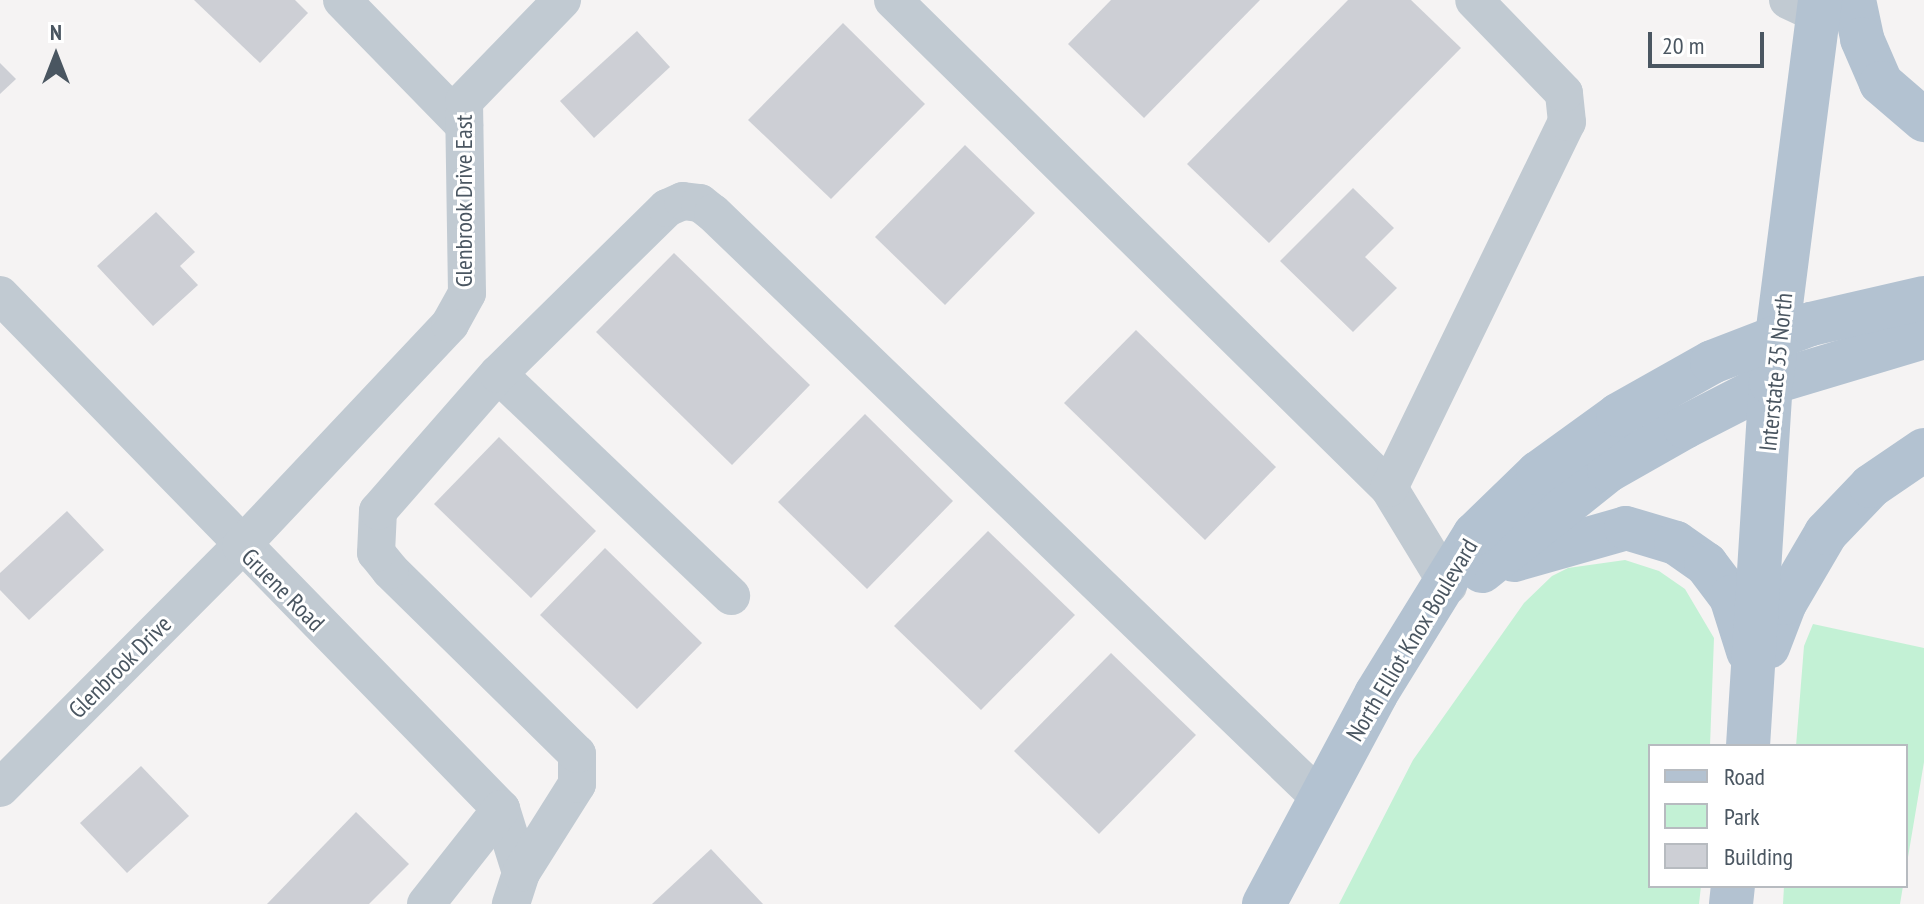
<!DOCTYPE html>
<style>
body{margin:0}
#map{position:relative;width:1924px;height:904px;overflow:hidden;background:#f5f3f3;font-family:"PT Sans Narrow",sans-serif}
div>[style]{position:absolute}
.green>*{inset:0;background:#c3f1d5}
.building>*{inset:0;background:#cdcfd5}
.minor>*{height:38px;margin:-19px;padding:0 19px;transform-origin:19px;border-radius:19px;background:#c1cad2}
.major>*{height:44px;margin:-22px;padding:0 22px;transform-origin:22px;border-radius:22px;background:#b3c2d1}
span{translate:-50% -50%;white-space:nowrap;text-align:center;line-height:1.15;-webkit-text-stroke:6px #fff;paint-order:stroke}
.street-label{font-size:24px;color:#4a5661}
.legend{position:absolute;left:1648px;top:744px;width:260px;height:144px;box-sizing:border-box;background:#fff;border:2px solid #b7bbc0;margin:0;padding:10px 14px;list-style:none;font-size:24px;color:#4a5661}
.legend li{display:flex;align-items:center;gap:16px;height:40px}
.legend b{width:40px;border:2px solid #b7bbc0}
.north{position:absolute;left:16px;top:16px;width:80px;height:80px;-webkit-text-stroke:6px #fff;paint-order:stroke;rotate:0deg;font-size:22px;font-weight:700;line-height:32px;text-align:center;color:#4a5661}
.north::after{content:'';display:block;margin:auto;width:28px;height:36px;background:#4a5661;clip-path:polygon(50% 0,100% 100%,50% 72%,0 100%)}
.scale{position:absolute;left:1648px;top:32px;width:116px;height:36px;box-sizing:border-box;border:4px solid #4a5661;border-top:0;padding-left:10px;font-size:24px;line-height:28px;white-space:nowrap;color:#4a5661;-webkit-text-stroke:6px #fff;paint-order:stroke}
</style>
<div id="map">
<div class="green">
<i style="clip-path:polygon(1625px 560px,1659px 571px,1685px 589px,1714px 638px,1710px 746px,1650px 746px,1650px 886px,1701px 886px,1699px 904px,1339px 904px,1413px 760px,1524px 603px,1552px 576px,1568px 568px)"></i>
<i style="clip-path:polygon(1813px 624px,1924px 648px,1924px 762px,1906px 869px,1906px 746px,1796px 746px,1804px 646px)"></i>
<i style="clip-path:polygon(1784px 886px,1903px 886px,1900px 904px,1783px 904px)"></i>
</div>
<div class="building">
<i style="clip-path:polygon(194px 0,295px 0,308px 13px,260px 63px)"></i>
<i style="clip-path:polygon(1111px 0,1260px 0,1144px 118px,1068px 44px)"></i>
<i style="clip-path:polygon(1348px 0,1411px 0,1461px 48px,1269px 243px,1187px 164px)"></i>
<i style="clip-path:polygon(843px 23px,925px 104px,831px 199px,748px 120px)"></i>
<i style="clip-path:polygon(637px 31px,670px 67px,594px 138px,560px 101px)"></i>
<i style="clip-path:polygon(0 63px,16px 79px,0 94px)"></i>
<i style="clip-path:polygon(965px 145px,1035px 213px,945px 305px,875px 237px)"></i>
<i style="clip-path:polygon(1353px 188px,1394px 228px,1365px 257px,1397px 288px,1353px 332px,1280px 261px)"></i>
<i style="clip-path:polygon(156px 212px,195px 252px,180px 266px,198px 285px,153px 326px,97px 266px)"></i>
<i style="clip-path:polygon(674px 253px,810px 385px,732px 465px,596px 332px)"></i>
<i style="clip-path:polygon(1136px 330px,1276px 467px,1205px 540px,1064px 403px)"></i>
<i style="clip-path:polygon(865px 414px,953px 501px,867px 589px,778px 502px)"></i>
<i style="clip-path:polygon(499px 437px,596px 531px,531px 598px,434px 504px)"></i>
<i style="clip-path:polygon(67px 511px,104px 550px,29px 620px,0 590px,0 573px)"></i>
<i style="clip-path:polygon(988px 531px,1075px 615px,981px 710px,894px 626px)"></i>
<i style="clip-path:polygon(605px 548px,702px 643px,637px 709px,540px 615px)"></i>
<i style="clip-path:polygon(1111px 653px,1196px 735px,1099px 834px,1014px 751px)"></i>
<i style="clip-path:polygon(141px 766px,189px 816px,127px 873px,80px 823px)"></i>
<i style="clip-path:polygon(356px 812px,409px 864px,369px 904px,267px 904px)"></i>
<i style="clip-path:polygon(711px 849px,763px 904px,652px 904px)"></i>
</div>
<div class="minor">
<i style="left:342px;top:0;width:175px;rotate:45.7deg"></i>
<i style="left:893px;top:0;width:696px;rotate:44.53deg"></i>
<i style="left:1389px;top:488px;width:114px;rotate:58.7deg"></i>
<i style="left:1788px;top:0;width:33px;rotate:25deg"></i>
<i style="left:0;top:295px;width:718px;rotate:45.73deg"></i>
<i style="left:501px;top:809px;width:67px;rotate:72.6deg"></i>
<i style="left:521px;top:873px;width:33px;rotate:108deg"></i>
<i style="left:498px;top:374px;width:322px;rotate:43.6deg"></i>
<i style="left:1389px;top:488px;width:407px;rotate:-64.1deg"></i>
<i style="left:1567px;top:122px;width:29px;rotate:-96deg"></i>
<i style="left:1564px;top:93px;width:129px;rotate:-134.1deg"></i>
<i style="left:0;top:788px;width:342px;rotate:-45.1deg"></i>
<i style="left:241px;top:546px;width:305px;rotate:-46.7deg"></i>
<i style="left:450px;top:324px;width:35px;rotate:-61deg"></i>
<i style="left:467px;top:293px;width:192px;rotate:-90.9deg"></i>
<i style="left:464px;top:101px;width:141px;rotate:-45.9deg"></i>
<i style="left:521px;top:873px;width:105px;rotate:-57.8deg"></i>
<i style="left:577px;top:784px;width:30px;rotate:-90deg"></i>
<i style="left:577px;top:754px;width:262px;rotate:-135.5deg"></i>
<i style="left:390px;top:570px;width:22px;rotate:-129deg"></i>
<i style="left:376px;top:553px;width:42px;rotate:-87.3deg"></i>
<i style="left:378px;top:511px;width:182px;rotate:-48.8deg"></i>
<i style="left:498px;top:374px;width:237px;rotate:-44.5deg"></i>
<i style="left:667px;top:208px;width:17px;rotate:-24deg"></i>
<i style="left:683px;top:201px;width:17px;rotate:7deg"></i>
<i style="left:700px;top:203px;width:16px;rotate:38deg"></i>
<i style="left:713px;top:213px;width:842px;rotate:43.94deg"></i>
<i style="left:426px;top:904px;width:121px;rotate:-51.7deg"></i>
</div>
<div class="major">
<i style="left:1854px;top:0;width:40px;rotate:78deg"></i>
<i style="left:1862px;top:39px;width:48px;rotate:66.6deg"></i>
<i style="left:1881px;top:83px;width:57px;rotate:40.7deg"></i>
<i style="left:1514px;top:560px;width:116px;rotate:-15.9deg"></i>
<i style="left:1626px;top:528px;width:52px;rotate:16.7deg"></i>
<i style="left:1676px;top:543px;width:37px;rotate:35deg"></i>
<i style="left:1706px;top:564px;width:41px;rotate:52.9deg"></i>
<i style="left:1731px;top:597px;width:57px;rotate:72.5deg"></i>
<i style="left:1482px;top:571px;width:162px;rotate:-38.5deg"></i>
<i style="left:1609px;top:470px;width:87px;rotate:-29.5deg"></i>
<i style="left:1685px;top:427px;width:97px;rotate:-27.1deg"></i>
<i style="left:1771px;top:383px;width:160px;rotate:-16.7deg"></i>
<i style="left:1768px;top:647px;width:47px;rotate:-68.9deg"></i>
<i style="left:1785px;top:603px;width:81px;rotate:-59.6deg"></i>
<i style="left:1826px;top:533px;width:65px;rotate:-46.2deg"></i>
<i style="left:1871px;top:486px;width:64px;rotate:-34.2deg"></i>
<i style="left:1748px;top:746px;width:364px;rotate:-86.4deg"></i>
<i style="left:1771px;top:383px;width:386px;rotate:-82.7deg"></i>
<i style="left:1264px;top:904px;width:238px;rotate:-61.9deg"></i>
<i style="left:1376px;top:694px;width:188px;rotate:-58.3deg"></i>
<i style="left:1475px;top:534px;width:88px;rotate:-44.1deg"></i>
<i style="left:1538px;top:473px;width:99px;rotate:-35.9deg"></i>
<i style="left:1618px;top:415px;width:108px;rotate:-29.4deg"></i>
<i style="left:1712px;top:362px;width:106px;rotate:-21deg"></i>
<i style="left:1811px;top:324px;width:116px;rotate:-13deg"></i>
<i style="left:1731px;top:904px;width:18px;rotate:-84deg"></i>
</div>
<div class="street-label">
<span style="left:464px;top:201px;rotate:-90deg">Glenbrook Drive East</span>
<span style="left:1776px;top:372px;rotate:-84deg">Interstate 35 North</span>
<span style="left:283px;top:590px;rotate:45deg">Gruene Road</span>
<span style="left:1412px;top:640px;rotate:-59deg">North Elliot Knox Boulevard</span>
<span style="left:120px;top:667px;rotate:-45deg">Glenbrook Drive</span>
</div>
<ul class="legend">
<li><b style="height:10px;background:#b3c2d1"></b>Road</li>
<li><b style="height:22px;background:#c3f1d5"></b>Park</li>
<li><b style="height:22px;background:#cdcfd5"></b>Building</li>
</ul>
<div class="north">N</div>
<div class="scale">20 m</div>
</div>
